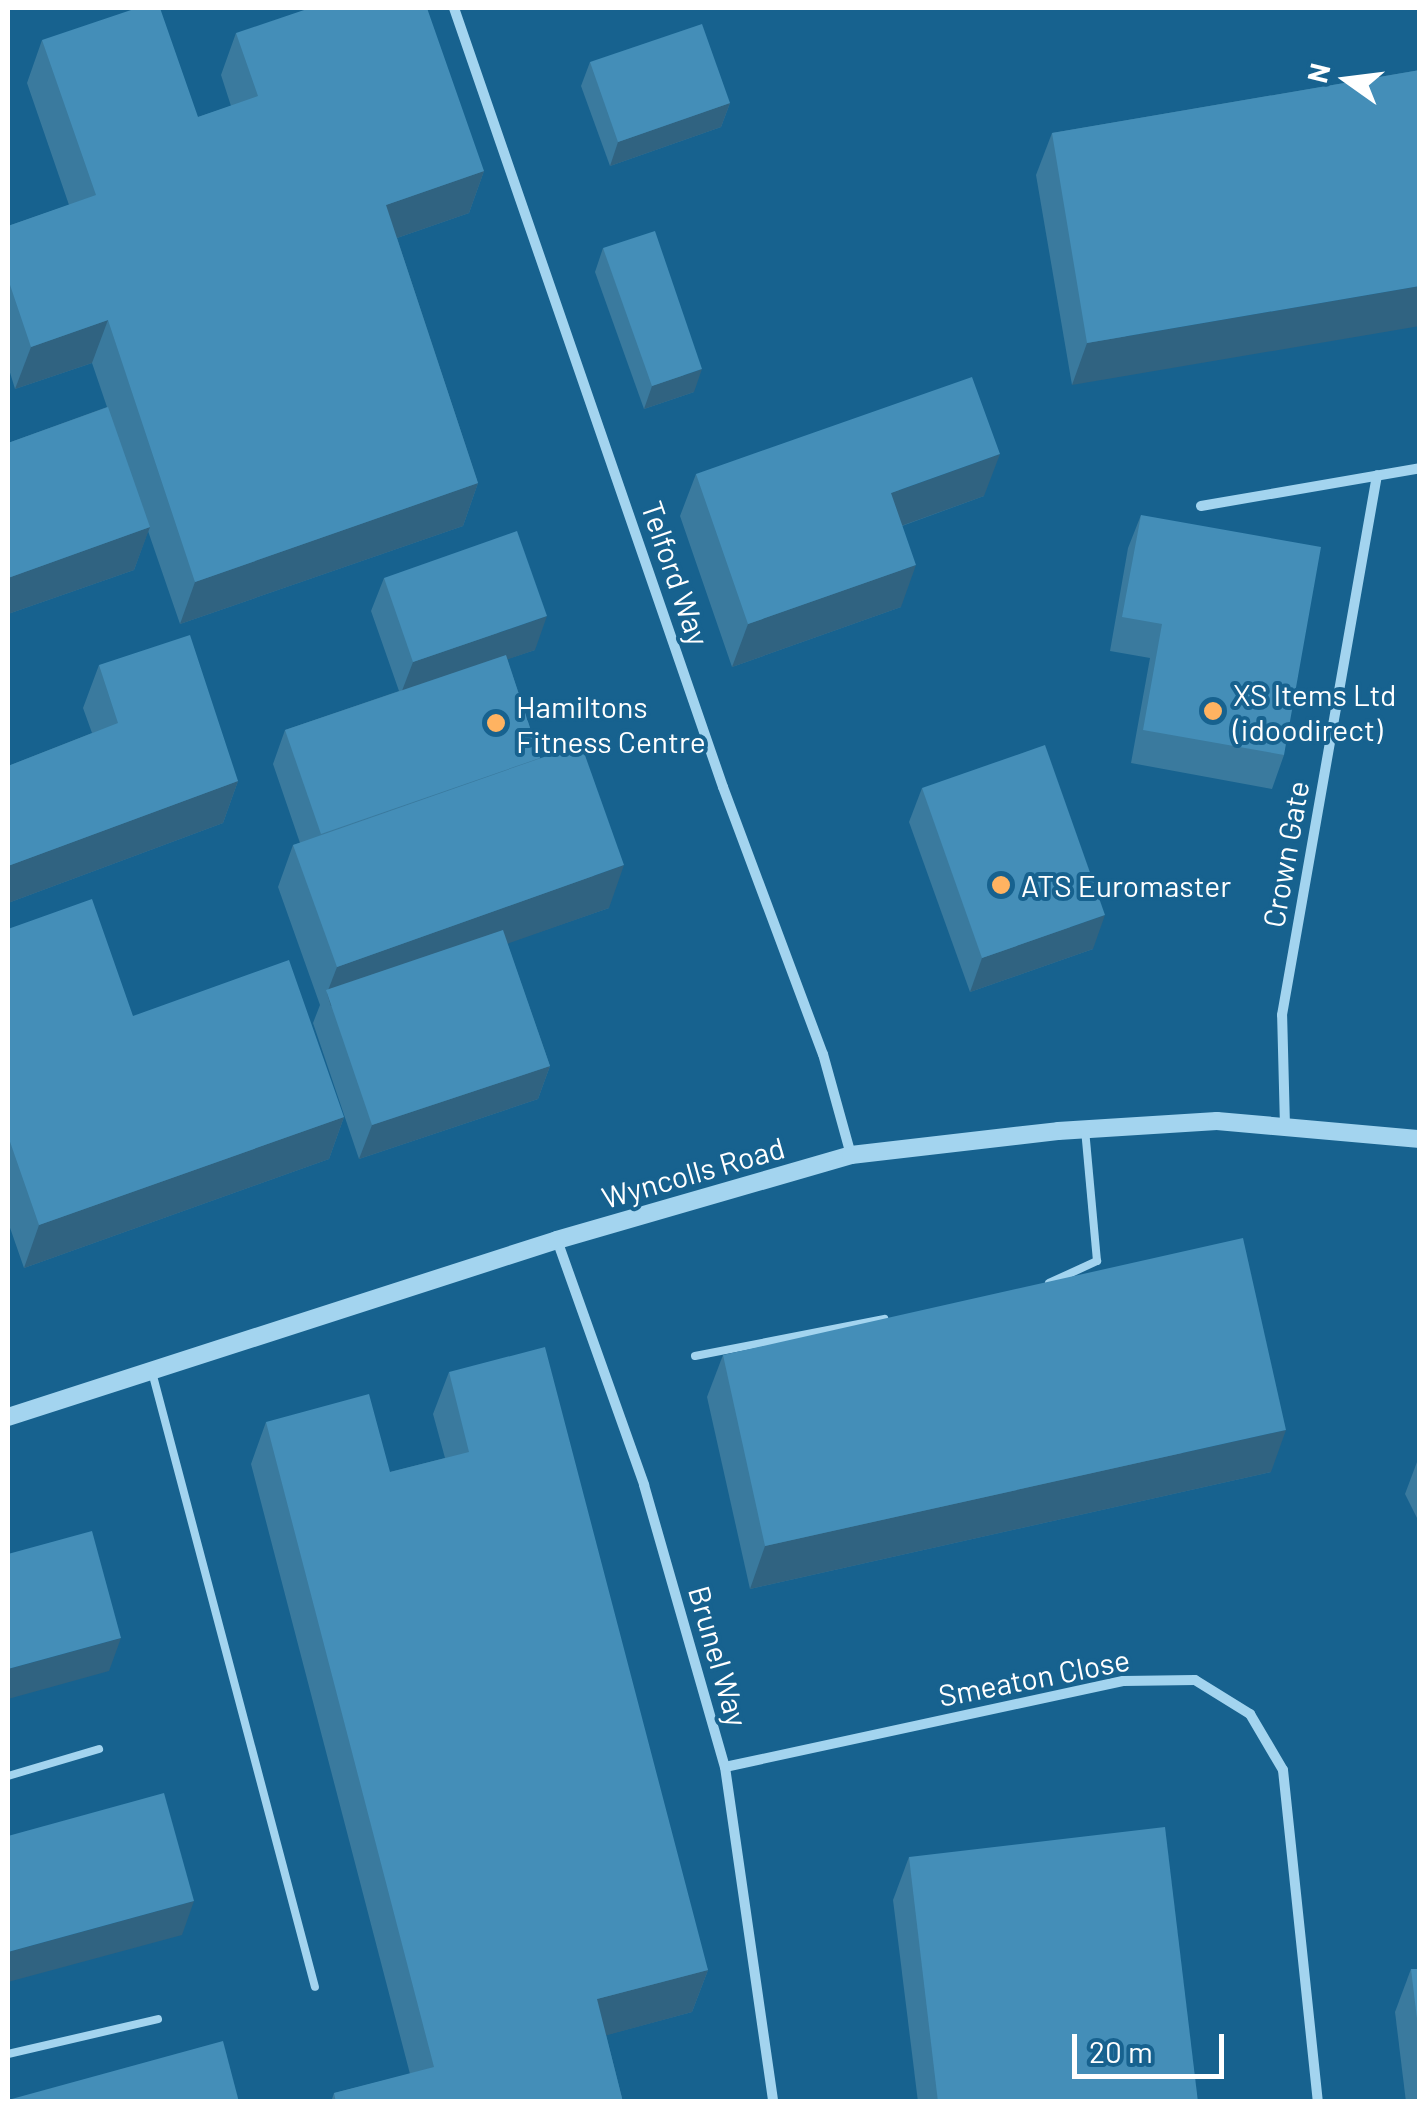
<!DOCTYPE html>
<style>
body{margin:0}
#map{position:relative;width:1427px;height:2109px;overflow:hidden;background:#17628f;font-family:Barlow,sans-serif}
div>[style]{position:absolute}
.service>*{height:8px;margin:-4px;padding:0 4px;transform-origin:4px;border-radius:4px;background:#a3d4ef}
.minor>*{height:10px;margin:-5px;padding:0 5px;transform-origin:5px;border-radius:5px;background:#a3d4ef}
.tertiary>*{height:18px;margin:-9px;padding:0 9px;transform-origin:9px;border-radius:9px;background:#a3d4ef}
.wall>*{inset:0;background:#3a7a9e}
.shaded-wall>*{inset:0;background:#306381}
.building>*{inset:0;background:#448eb8}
.dots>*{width:28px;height:28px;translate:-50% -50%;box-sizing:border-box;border:5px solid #17628f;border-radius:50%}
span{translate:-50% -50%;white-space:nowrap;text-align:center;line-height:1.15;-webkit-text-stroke:8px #17628f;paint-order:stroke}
.street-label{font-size:30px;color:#fff}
.poi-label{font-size:30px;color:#fff}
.left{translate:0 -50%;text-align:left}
.frame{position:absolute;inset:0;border:10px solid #fff;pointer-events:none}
.north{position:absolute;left:1297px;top:30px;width:100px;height:100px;-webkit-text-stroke:8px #17628f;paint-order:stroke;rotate:284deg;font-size:28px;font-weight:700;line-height:40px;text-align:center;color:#fff}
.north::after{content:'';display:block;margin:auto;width:35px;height:45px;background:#fff;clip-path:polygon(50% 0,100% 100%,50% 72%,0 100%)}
.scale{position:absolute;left:1072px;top:2034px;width:152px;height:45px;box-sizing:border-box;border:5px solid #fff;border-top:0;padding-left:12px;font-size:30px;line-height:35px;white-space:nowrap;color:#fff;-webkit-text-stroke:8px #17628f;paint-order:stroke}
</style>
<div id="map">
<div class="service">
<i style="left:1049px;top:1283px;width:53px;rotate:-24.6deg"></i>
<i style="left:1097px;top:1261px;width:133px;rotate:-95.2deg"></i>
<i style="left:695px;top:1356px;width:193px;rotate:-11.1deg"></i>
<i style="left:152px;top:1372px;width:636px;rotate:75.16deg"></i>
<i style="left:8px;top:1776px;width:95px;rotate:-16.5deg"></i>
<i style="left:8px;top:2054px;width:154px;rotate:-13.1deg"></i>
</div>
<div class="minor">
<i style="left:454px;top:8px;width:824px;rotate:70.95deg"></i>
<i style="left:723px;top:787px;width:285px;rotate:69.5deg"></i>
<i style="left:823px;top:1054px;width:105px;rotate:74.5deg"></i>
<i style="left:1201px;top:506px;width:222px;rotate:-9.8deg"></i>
<i style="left:1285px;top:1126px;width:111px;rotate:-91.5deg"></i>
<i style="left:1282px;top:1015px;width:548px;rotate:-80.02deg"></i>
<i style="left:557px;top:1240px;width:260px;rotate:70.4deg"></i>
<i style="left:644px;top:1485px;width:293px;rotate:74deg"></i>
<i style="left:725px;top:1767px;width:338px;rotate:81.8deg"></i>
<i style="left:725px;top:1767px;width:407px;rotate:-12.2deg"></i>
<i style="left:1123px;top:1681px;width:72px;rotate:-0.8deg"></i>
<i style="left:1195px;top:1680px;width:65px;rotate:31.7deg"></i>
<i style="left:1250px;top:1714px;width:65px;rotate:59.5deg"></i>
<i style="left:1283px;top:1770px;width:334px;rotate:84deg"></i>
</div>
<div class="tertiary">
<i style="left:8px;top:1417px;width:577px;rotate:-17.87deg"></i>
<i style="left:557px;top:1240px;width:306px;rotate:-16.1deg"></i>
<i style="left:851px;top:1155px;width:208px;rotate:-6.6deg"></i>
<i style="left:1058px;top:1131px;width:159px;rotate:-3.6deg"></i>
<i style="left:1217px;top:1121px;width:204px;rotate:5.1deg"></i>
</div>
<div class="wall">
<i style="clip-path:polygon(236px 33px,484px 171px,469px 213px,397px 238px,478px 483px,463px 526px,180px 624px,148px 531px,134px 570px,8px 614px,8px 443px,107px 407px,92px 363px,15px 389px,8px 366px,8px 226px,69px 205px,27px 83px,42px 40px,198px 117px,231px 106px,221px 75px)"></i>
<i style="clip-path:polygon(590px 62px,730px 103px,721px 127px,610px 166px,581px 86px)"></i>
<i style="clip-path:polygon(1420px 70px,1072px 385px,1036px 175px,1052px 133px)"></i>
<i style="clip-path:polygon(603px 248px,694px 392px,644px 409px,595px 272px)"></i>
<i style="clip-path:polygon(696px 474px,984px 496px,902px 526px,901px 607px,732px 667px,680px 516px)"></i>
<i style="clip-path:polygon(1141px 515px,1284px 755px,1272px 789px,1131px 763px,1150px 658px,1110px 651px,1128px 548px)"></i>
<i style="clip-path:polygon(384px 578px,535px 650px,507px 659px,540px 758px,609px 908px,507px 943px,550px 1066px,538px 1099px,359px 1159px,313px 1023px,320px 1005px,278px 887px,293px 845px,300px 843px,273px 764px,285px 730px,399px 691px,371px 611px)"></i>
<i style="clip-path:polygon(99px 665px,238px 781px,223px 823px,8px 903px,8px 766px,92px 733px,83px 708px)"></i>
<i style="clip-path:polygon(922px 788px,1093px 949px,970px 992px,909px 822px)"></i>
<i style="clip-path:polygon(8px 929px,133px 1016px,344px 1117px,329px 1159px,24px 1268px,8px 1222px)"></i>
<i style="clip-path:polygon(723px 1355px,1271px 1472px,750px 1589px,707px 1397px)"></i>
<i style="clip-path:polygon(449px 1372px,708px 1970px,692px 2012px,606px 2035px,623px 2102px,331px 2102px,334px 2093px,410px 2074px,251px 1464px,266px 1422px,390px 1472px,445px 1458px,433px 1414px)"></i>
<i style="clip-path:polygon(1420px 1454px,1420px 1524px,1405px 1494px)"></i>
<i style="clip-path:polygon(909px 1857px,1198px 2102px,918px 2102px,893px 1900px)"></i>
<i style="clip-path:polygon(1411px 1969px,1420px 1969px,1420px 2102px,1406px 2102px,1395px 2012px)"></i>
</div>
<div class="shaded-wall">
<i style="clip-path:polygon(730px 103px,721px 127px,610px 166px,618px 142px)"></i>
<i style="clip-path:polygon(484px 171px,469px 213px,371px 247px,386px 205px)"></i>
<i style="clip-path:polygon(1420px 286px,1420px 326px,1072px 385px,1087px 343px)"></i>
<i style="clip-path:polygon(108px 320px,92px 363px,15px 389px,31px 347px)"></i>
<i style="clip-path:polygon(702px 369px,694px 392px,644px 409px,652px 386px)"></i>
<i style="clip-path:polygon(1000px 454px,984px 496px,876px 535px,891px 493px)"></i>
<i style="clip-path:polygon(478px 483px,463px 526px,180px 624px,195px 582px)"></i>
<i style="clip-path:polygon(150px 527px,134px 570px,8px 614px,8px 578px)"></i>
<i style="clip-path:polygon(916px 565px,901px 607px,732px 667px,748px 624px)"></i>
<i style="clip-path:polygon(547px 616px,535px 650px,400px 696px,413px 662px)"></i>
<i style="clip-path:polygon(238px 781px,223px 823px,8px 903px,8px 866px)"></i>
<i style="clip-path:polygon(624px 865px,609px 908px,331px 1006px,327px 993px,337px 967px)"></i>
<i style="clip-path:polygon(1105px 915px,1093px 949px,970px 992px,982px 958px)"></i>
<i style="clip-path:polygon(550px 1066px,538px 1099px,359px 1159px,372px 1125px)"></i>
<i style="clip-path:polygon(344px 1117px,329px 1159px,24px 1268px,39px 1225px)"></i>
<i style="clip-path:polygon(1286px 1430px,1271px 1472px,750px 1589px,765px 1546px)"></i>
<i style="clip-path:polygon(121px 1638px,109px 1671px,8px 1699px,8px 1669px)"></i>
<i style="clip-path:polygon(194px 1901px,182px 1935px,8px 1982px,8px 1952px)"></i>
<i style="clip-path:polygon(708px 1970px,692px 2012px,582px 2042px,597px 1999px)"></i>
</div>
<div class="building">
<i style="clip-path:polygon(137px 8px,160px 8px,198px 117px,258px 96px,236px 33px,310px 8px,427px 8px,484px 171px,386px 205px,478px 483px,195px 582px,108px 320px,31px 347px,8px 279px,8px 226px,96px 195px,42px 40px)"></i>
<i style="clip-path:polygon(702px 24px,730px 103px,618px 142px,590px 62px)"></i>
<i style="clip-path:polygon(1420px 70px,1420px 286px,1087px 343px,1052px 133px)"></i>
<i style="clip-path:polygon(655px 231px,702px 369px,652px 386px,603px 248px)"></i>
<i style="clip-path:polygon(972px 377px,1000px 454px,891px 493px,916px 565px,748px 624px,696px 474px)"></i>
<i style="clip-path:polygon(108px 407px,150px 527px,8px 578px,8px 443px)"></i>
<i style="clip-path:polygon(1141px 515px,1321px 547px,1284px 755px,1143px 730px,1162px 624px,1122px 617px)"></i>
<i style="clip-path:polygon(517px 531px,547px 616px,413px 662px,384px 578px)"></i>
<i style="clip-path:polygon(190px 635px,238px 781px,8px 866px,8px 766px,118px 723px,99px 665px)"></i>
<i style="clip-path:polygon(506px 655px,540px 758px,321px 834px,285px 730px)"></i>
<i style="clip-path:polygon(581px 744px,624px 865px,337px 967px,293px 845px)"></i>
<i style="clip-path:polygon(1045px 745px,1105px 915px,982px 958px,922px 788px)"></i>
<i style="clip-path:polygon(92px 899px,133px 1016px,289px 960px,344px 1117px,39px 1225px,8px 1136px,8px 929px)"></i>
<i style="clip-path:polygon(503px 930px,550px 1066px,372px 1125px,326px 990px)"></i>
<i style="clip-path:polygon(1243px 1238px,1286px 1430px,765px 1546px,723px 1355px)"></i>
<i style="clip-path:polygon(545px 1347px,708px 1970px,597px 1999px,623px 2102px,336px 2102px,334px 2093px,434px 2067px,266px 1422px,369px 1394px,390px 1472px,469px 1452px,449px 1372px)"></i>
<i style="clip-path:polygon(92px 1531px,121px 1638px,8px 1669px,8px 1554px)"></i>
<i style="clip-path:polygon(164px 1793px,194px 1901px,8px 1952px,8px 1836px)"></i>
<i style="clip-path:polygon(1165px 1827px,1198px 2102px,938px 2102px,909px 1857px)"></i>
<i style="clip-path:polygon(1411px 1969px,1420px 1969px,1420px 2043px)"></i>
<i style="clip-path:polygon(223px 2041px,239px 2102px,8px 2102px,8px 2100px)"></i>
</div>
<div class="dots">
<i style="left:1213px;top:711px;background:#ffb361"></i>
<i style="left:496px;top:723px;background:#ffb361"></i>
<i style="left:1001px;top:885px;background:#ffb361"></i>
</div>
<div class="street-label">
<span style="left:676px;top:573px;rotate:71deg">Telford Way</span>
<span style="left:1285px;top:854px;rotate:-80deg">Crown Gate</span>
<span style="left:693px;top:1172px;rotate:-16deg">Wyncolls Road</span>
<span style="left:719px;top:1656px;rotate:74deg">Brunel Way</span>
<span style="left:1034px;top:1677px;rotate:-11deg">Smeaton Close</span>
</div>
<div class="poi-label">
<span class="left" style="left:1233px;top:711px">XS Items Ltd<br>(idoodirect)</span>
<span class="left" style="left:516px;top:723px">Hamiltons<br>Fitness Centre</span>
<span class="left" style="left:1021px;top:885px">ATS Euromaster</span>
</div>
<div class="frame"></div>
<div class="north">N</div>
<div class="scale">20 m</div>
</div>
